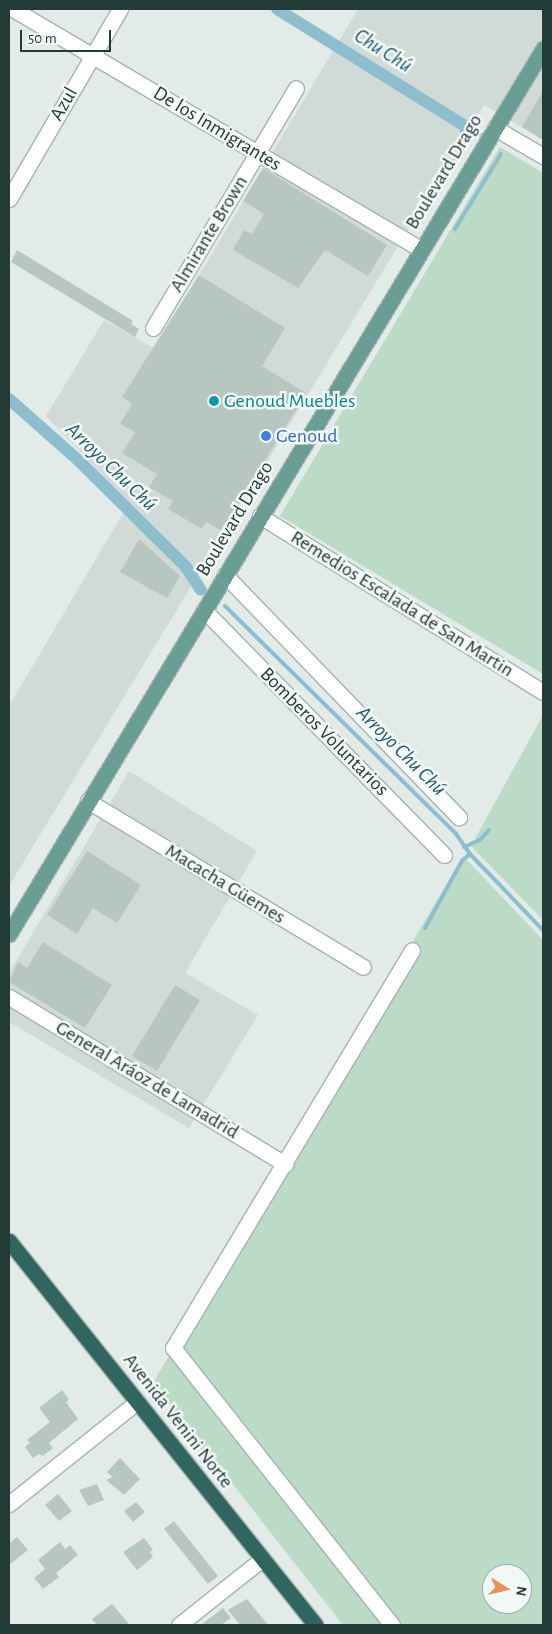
<!DOCTYPE html>
<meta charset="utf-8">
<style>
body{margin:0}
#map{position:relative;width:552px;height:1634px;overflow:hidden;background:#e2ebe8;font-family:"Alegreya Sans",sans-serif}
div>[style]{position:absolute}
.built>*{inset:0;background:#d0dbd7}
.green>*{inset:0;background:#bcdbc7}
.stream>*{height:4px;margin:-2px;padding:0 2px;transform-origin:2px;border-radius:2px;background:#8ebdcd}
.canal>*{height:12px;margin:-6px;padding:0 6px;transform-origin:6px;border-radius:6px;background:#8ebdcd}
.building>*{inset:0;background:#b8c6c1}
.roads{filter:drop-shadow(1px 0 #a5b3af) drop-shadow(-1px 0 #a5b3af) drop-shadow(0 1px #a5b3af) drop-shadow(0 -1px #a5b3af)}
.minor>*{height:15px;margin:-7.5px;padding:0 7.5px;transform-origin:7.5px;border-radius:7.5px;background:#fff}
.major>*{height:15px;margin:-7.5px;padding:0 7.5px;transform-origin:7.5px;border-radius:7.5px;background:#6a9e95}
.highway>*{height:15px;margin:-7.5px;padding:0 7.5px;transform-origin:7.5px;border-radius:7.5px;background:#31655f}
.dots>*{width:14px;height:14px;translate:-50% -50%;box-sizing:border-box;border:2px solid #f2f8f6;border-radius:50%}
span{translate:-50% -50%;white-space:nowrap;text-align:center;line-height:1.15;-webkit-text-stroke:5px #f2f8f6;paint-order:stroke}
.street-label{font-size:20px;color:#233b37}
.culture-label{font-size:20px;color:#0d838f}
.left{translate:0 -50%;text-align:left}
.shop-label{font-size:20px;color:#366cbe}
.water-label{font-size:21px;color:#215e73;font-style:italic}
.frame{position:absolute;inset:0;border:10px solid #233b37;pointer-events:none}
.north{position:absolute;left:482px;top:1564px;width:50px;height:50px;box-sizing:border-box;background:#f2f8f6;border:1px solid #9facaa;border-radius:50%;rotate:99deg;font-size:14px;font-weight:700;line-height:20px;text-align:center;color:#233b37}
.north::after{content:'';display:block;margin:auto;width:18px;height:22px;background:#e99063;clip-path:polygon(50% 0,100% 100%,50% 72%,0 100%)}
.scale{position:absolute;left:20px;top:30px;width:91px;height:22px;box-sizing:border-box;border:2px solid #233b37;border-top:0;padding-left:6px;font-size:15px;line-height:18px;white-space:nowrap;color:#233b37;-webkit-text-stroke:4px #f2f8f6;paint-order:stroke}
</style>
<div id="map">
<div class="built">
<i style="clip-path:polygon(358px 9px,543px 9px,543px 140px,484px 105px,9px 886px,9px 706px,129px 503px,46px 416px,104px 320px,155px 349px)"></i>
<i style="clip-path:polygon(129px 771px,257px 851px,185px 973px,258px 1015px,189px 1128px,9px 1022px,9px 973px)"></i>
</div>
<div class="green">
<i style="clip-path:polygon(500px 147px,543px 173px,543px 674px,280px 516px)"></i>
<i style="clip-path:polygon(542px 717px,543px 718px,543px 920px,471px 846px)"></i>
<i style="clip-path:polygon(evenodd,463px 856px,543px 940px,543px 1625px,343px 1625px,228px 1478px,203px 1453px,154px 1381px,463px 856px,492px 1574px,522px 1574px,522px 1604px,492px 1604px,492px 1574px)"></i>
</div>
<div class="stream">
<i style="left:481px;top:135px;width:1px;rotate:90deg"></i>
<i style="left:413px;top:227px;width:92px;rotate:-57.9deg"></i>
<i style="left:462px;top:149px;width:7px;rotate:-74deg"></i>
<i style="left:464px;top:142px;width:20px;rotate:-101deg"></i>
<i style="left:455px;top:229px;width:88px;rotate:-58.5deg"></i>
<i style="left:225px;top:606px;width:325px;rotate:44.6deg"></i>
<i style="left:456px;top:834px;width:24px;rotate:55deg"></i>
<i style="left:470px;top:854px;width:105px;rotate:46.2deg"></i>
<i style="left:464px;top:847px;width:17px;rotate:-24deg"></i>
<i style="left:480px;top:840px;width:13px;rotate:-48deg"></i>
<i style="left:425px;top:928px;width:77px;rotate:-61.1deg"></i>
<i style="left:462px;top:861px;width:11px;rotate:-41deg"></i>
</div>
<div class="canal">
<i style="left:277px;top:9px;width:225px;rotate:31.9deg"></i>
<i style="left:9px;top:399px;width:94px;rotate:41.5deg"></i>
<i style="left:79px;top:461px;width:151px;rotate:44.7deg"></i>
<i style="left:186px;top:567px;width:27px;rotate:57deg"></i>
</div>
<div class="building">
<i style="clip-path:polygon(543px 91px,543px 140px,522px 127px)"></i>
<i style="clip-path:polygon(263px 168px,387px 245px,368px 276px,325px 250px,298px 288px,233px 250px,244px 230px,252px 234px,264px 214px,243px 201px)"></i>
<i style="clip-path:polygon(17px 250px,133px 321px,131px 324px,139px 329px,135px 337px,11px 262px)"></i>
<i style="clip-path:polygon(199px 275px,285px 328px,262px 366px,306px 393px,222px 531px,206px 522px,202px 529px,168px 509px,173px 501px,149px 487px,157px 474px,122px 453px,135px 432px,120px 424px,132px 404px,122px 397px)"></i>
<i style="clip-path:polygon(139px 539px,180px 576px,167px 598px,120px 572px)"></i>
<i style="clip-path:polygon(87px 851px,141px 885px,117px 923px,93px 908px,77px 934px,47px 915px)"></i>
<i style="clip-path:polygon(43px 942px,112px 985px,85px 1028px,9px 982px,18px 962px,27px 968px)"></i>
<i style="clip-path:polygon(175px 985px,200px 1000px,157px 1071px,132px 1056px)"></i>
<i style="clip-path:polygon(62px 1390px,69px 1400px,66px 1402px,78px 1419px,49px 1443px,53px 1448px,43px 1456px,39px 1454px,33px 1458px,25px 1447px,30px 1443px,27px 1440px,50px 1422px,39px 1408px)"></i>
<i style="clip-path:polygon(120px 1458px,140px 1479px,124px 1495px,106px 1480px,113px 1477px,107px 1472px)"></i>
<i style="clip-path:polygon(97px 1484px,104px 1500px,88px 1506px,79px 1490px)"></i>
<i style="clip-path:polygon(58px 1494px,72px 1511px,59px 1521px,45px 1505px)"></i>
<i style="clip-path:polygon(136px 1502px,145px 1512px,133px 1522px,124px 1511px)"></i>
<i style="clip-path:polygon(174px 1521px,218px 1576px,208px 1584px,164px 1529px)"></i>
<i style="clip-path:polygon(17px 1537px,28px 1550px,9px 1565px,9px 1544px)"></i>
<i style="clip-path:polygon(144px 1538px,153px 1550px,150px 1552px,153px 1557px,137px 1570px,123px 1552px)"></i>
<i style="clip-path:polygon(60px 1542px,65px 1549px,70px 1545px,78px 1555px,56px 1573px,59px 1577px,43px 1589px,34px 1578px,45px 1569px,38px 1560px)"></i>
<i style="clip-path:polygon(247px 1599px,268px 1625px,240px 1625px,228px 1610px)"></i>
<i style="clip-path:polygon(112px 1604px,130px 1625px,97px 1625px,92px 1619px)"></i>
<i style="clip-path:polygon(223px 1608px,231px 1618px,221px 1625px,201px 1625px)"></i>
</div>
<div class="roads">
<div class="minor">
<i style="left:13px;top:9px;width:473px;rotate:30.5deg"></i>
<i style="left:495px;top:128px;width:56px;rotate:30.3deg"></i>
<i style="left:9px;top:199px;width:220px;rotate:-59.7deg"></i>
<i style="left:153px;top:328px;width:279px;rotate:-59.2deg"></i>
<i style="left:260px;top:516px;width:333px;rotate:31.9deg"></i>
<i style="left:225px;top:575px;width:337px;rotate:46deg"></i>
<i style="left:204px;top:610px;width:343px;rotate:45.6deg"></i>
<i style="left:88px;top:801px;width:321px;rotate:31.1deg"></i>
<i style="left:9px;top:997px;width:323px;rotate:31.2deg"></i>
<i style="left:9px;top:1504px;width:164px;rotate:-38.6deg"></i>
<i style="left:179px;top:1625px;width:106px;rotate:-38.5deg"></i>
<i style="left:392px;top:1625px;width:353px;rotate:-128.3deg"></i>
<i style="left:173px;top:1348px;width:464px;rotate:-59deg"></i>
</div>
<div class="major">
<i style="left:9px;top:934px;width:1034px;rotate:-58.89deg"></i>
</div>
<div class="highway">
<i style="left:9px;top:1241px;width:491px;rotate:51.4deg"></i>
</div>
</div>
<div class="dots">
<i style="left:214px;top:401px;background:#0f9aa8"></i>
<i style="left:266px;top:436px;background:#3f7fe0"></i>
</div>
<div class="street-label">
<span style="left:64px;top:104px;rotate:-60deg">Azul</span>
<span style="left:217px;top:129px;rotate:31deg">De los Inmigrantes</span>
<span style="left:444px;top:172px;rotate:-59deg">Boulevard Drago</span>
<span style="left:209px;top:234px;rotate:-59deg">Almirante Brown</span>
<span style="left:235px;top:519px;rotate:-59deg">Boulevard Drago</span>
<span style="left:402px;top:604px;rotate:32deg">Remedios Escalada de San Martin</span>
<span style="left:324px;top:732px;rotate:45deg">Bomberos Voluntarios</span>
<span style="left:225px;top:884px;rotate:31deg">Macacha Güemes</span>
<span style="left:147px;top:1080px;rotate:31deg">General Aráoz de Lamadrid</span>
<span style="left:178px;top:1421px;rotate:52deg">Avenida Venini Norte</span>
</div>
<div class="culture-label">
<span class="left" style="left:224px;top:401px">Genoud Muebles</span>
</div>
<div class="shop-label">
<span class="left" style="left:276px;top:436px">Genoud</span>
</div>
<div class="water-label">
<span style="left:383px;top:51px;rotate:32deg">Chu Chú</span>
<span style="left:111px;top:467px;rotate:44deg">Arroyo Chu Chú</span>
<span style="left:401px;top:751px;rotate:45deg">Arroyo Chu Chú</span>
</div>
<div class="frame"></div>
<div class="north">N</div>
<div class="scale">50 m</div>
</div>
